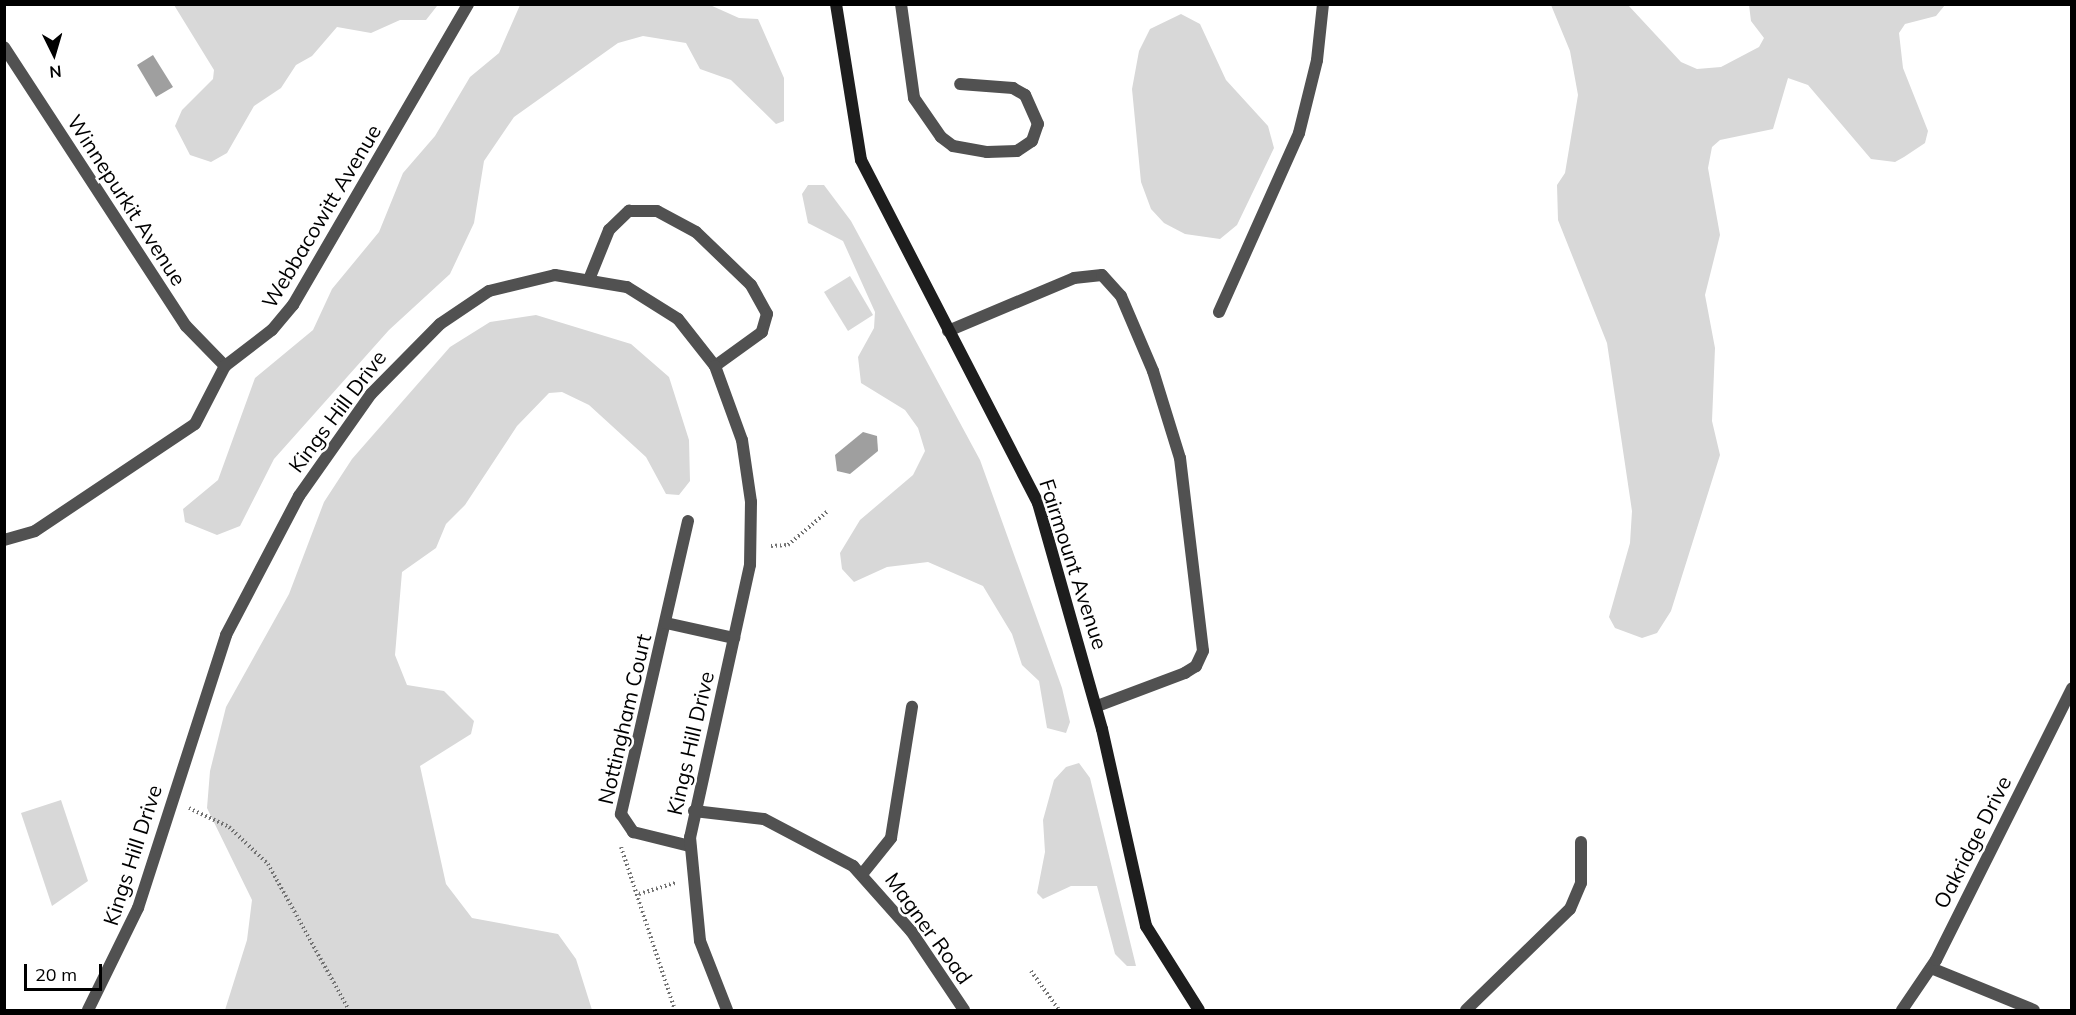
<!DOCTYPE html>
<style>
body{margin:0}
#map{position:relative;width:2076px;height:1015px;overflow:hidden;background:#fff;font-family:Mulish,sans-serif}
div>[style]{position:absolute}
.green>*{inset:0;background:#d8d8d8}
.water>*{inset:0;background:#9f9f9f}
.path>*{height:4px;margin-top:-2px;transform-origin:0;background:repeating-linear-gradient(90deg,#737373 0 1.5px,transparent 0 4.5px)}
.lane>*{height:12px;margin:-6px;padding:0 6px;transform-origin:6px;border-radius:6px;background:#515151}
.street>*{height:12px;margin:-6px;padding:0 6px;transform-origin:6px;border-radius:6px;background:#515151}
.secondary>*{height:12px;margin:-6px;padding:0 6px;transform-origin:6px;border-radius:6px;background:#1e1e1e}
span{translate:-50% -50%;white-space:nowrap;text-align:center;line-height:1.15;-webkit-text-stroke:5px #fff;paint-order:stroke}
.street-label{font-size:21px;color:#000}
.frame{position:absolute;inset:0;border:6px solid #000;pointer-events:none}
.north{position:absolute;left:24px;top:24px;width:60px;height:60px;-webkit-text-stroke:4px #fff;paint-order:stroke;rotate:175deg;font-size:16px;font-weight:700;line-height:24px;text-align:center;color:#000}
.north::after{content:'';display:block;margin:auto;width:21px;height:27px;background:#000;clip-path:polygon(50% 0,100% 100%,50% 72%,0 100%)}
.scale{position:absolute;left:24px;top:964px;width:78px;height:27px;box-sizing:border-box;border:3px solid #000;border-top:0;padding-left:8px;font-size:18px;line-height:21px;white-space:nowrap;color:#000;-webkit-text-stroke:4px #fff;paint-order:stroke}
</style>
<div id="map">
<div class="green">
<i style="clip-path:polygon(174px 5px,437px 4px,437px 6px,426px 20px,400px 20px,371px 33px,337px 27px,312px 56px,296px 65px,281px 88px,254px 106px,227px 153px,211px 162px,190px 155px,175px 126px,182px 110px,213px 79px,214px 70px)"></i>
<i style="clip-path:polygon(520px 5px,710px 5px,739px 18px,758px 19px,784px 78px,784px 121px,776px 124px,731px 80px,700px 69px,686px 43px,643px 36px,618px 43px,514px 117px,484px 161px,474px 223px,450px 274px,389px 330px,274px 459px,240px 526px,217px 535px,185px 522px,183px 509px,218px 480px,255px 378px,313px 330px,332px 289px,379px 232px,403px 173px,435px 136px,470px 77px,499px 53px)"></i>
<i style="clip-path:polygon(1551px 5px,1628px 5px,1681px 62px,1697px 69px,1721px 67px,1759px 47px,1764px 38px,1751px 21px,1749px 5px,1945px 5px,1936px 16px,1905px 24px,1899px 33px,1903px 68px,1928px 131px,1925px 143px,1904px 157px,1895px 162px,1871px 159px,1808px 85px,1788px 78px,1773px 129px,1720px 140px,1712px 147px,1708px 168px,1720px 235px,1705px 295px,1715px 348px,1712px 421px,1720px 455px,1671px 611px,1657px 633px,1642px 638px,1615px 628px,1609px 617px,1630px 543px,1632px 511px,1607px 343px,1558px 220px,1557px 185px,1565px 173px,1578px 95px,1570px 51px)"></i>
<i style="clip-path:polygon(1181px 14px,1200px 24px,1226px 80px,1268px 126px,1274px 148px,1237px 225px,1220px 239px,1185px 234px,1164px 223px,1151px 209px,1141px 182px,1132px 89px,1139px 51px,1150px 29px)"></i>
<i style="clip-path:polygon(808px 185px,824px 185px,851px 221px,980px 460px,1062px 688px,1070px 722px,1066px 733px,1047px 728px,1039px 681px,1022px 665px,1012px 634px,983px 586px,928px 562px,887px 567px,854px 582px,842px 569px,840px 553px,860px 520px,913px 475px,925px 451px,918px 428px,905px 410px,861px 383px,858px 357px,874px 328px,875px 312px,843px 241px,808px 223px,802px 194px)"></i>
<i style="clip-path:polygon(850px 276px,873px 315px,848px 331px,824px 292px)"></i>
<i style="clip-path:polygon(536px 315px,631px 344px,669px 377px,689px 440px,690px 481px,679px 495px,666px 494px,646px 457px,589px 405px,562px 392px,549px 393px,517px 426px,465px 505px,446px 524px,436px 548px,402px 572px,395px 655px,407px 685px,444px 691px,474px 721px,471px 734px,420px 766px,446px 884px,472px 918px,558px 934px,576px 959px,592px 1010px,225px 1010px,247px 940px,252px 900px,207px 808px,210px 771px,226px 707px,289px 594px,324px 502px,352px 459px,450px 347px,490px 322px)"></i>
<i style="clip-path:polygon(1079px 763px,1090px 778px,1136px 966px,1127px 966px,1115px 954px,1097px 886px,1071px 886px,1043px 899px,1037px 893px,1045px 852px,1043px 820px,1054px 780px,1066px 767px)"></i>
<i style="clip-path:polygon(61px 800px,88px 881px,52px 906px,21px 813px)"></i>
</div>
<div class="water">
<i style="clip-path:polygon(153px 55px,173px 87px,156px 97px,137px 65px)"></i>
<i style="clip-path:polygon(863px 432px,877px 436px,878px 451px,850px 474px,837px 471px,835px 455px)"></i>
</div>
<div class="path">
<i style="left:771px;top:546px;width:17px;rotate:-3deg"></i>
<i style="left:788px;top:545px;width:52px;rotate:-40.4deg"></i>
<i style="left:189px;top:808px;width:44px;rotate:25.4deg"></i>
<i style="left:229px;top:827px;width:54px;rotate:43.5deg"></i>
<i style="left:268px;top:864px;width:167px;rotate:61deg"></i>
<i style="left:621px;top:847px;width:172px;rotate:71.7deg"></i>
<i style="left:639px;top:894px;width:38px;rotate:-17deg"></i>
<i style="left:1031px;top:971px;width:48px;rotate:54.3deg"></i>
</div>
<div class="lane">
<i style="left:901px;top:4px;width:95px;rotate:82.1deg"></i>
<i style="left:914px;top:98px;width:47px;rotate:55.3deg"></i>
<i style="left:941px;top:137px;width:15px;rotate:37deg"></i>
<i style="left:953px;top:146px;width:35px;rotate:10deg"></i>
<i style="left:987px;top:152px;width:30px;rotate:-2deg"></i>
<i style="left:1017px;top:151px;width:18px;rotate:-34deg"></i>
<i style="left:1032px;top:141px;width:18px;rotate:-71deg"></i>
<i style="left:1038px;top:124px;width:32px;rotate:-114deg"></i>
<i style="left:1025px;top:95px;width:14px;rotate:-150deg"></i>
<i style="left:1013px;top:88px;width:53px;rotate:-175.7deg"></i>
<i style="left:948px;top:331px;width:137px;rotate:-22.8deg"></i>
<i style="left:1074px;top:278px;width:28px;rotate:-6deg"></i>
<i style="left:1102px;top:275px;width:28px;rotate:48deg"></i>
<i style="left:1121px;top:296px;width:82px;rotate:66.9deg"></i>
<i style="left:1153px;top:371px;width:91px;rotate:72.8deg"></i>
<i style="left:1180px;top:458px;width:194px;rotate:83.2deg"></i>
<i style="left:1203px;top:651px;width:17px;rotate:115deg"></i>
<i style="left:1196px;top:666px;width:13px;rotate:148deg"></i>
<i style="left:1185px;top:673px;width:94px;rotate:159.4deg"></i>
</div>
<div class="street">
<i style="left:4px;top:47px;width:333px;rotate:56.9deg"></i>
<i style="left:186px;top:326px;width:56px;rotate:45.7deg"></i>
<i style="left:590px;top:277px;width:51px;rotate:-68deg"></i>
<i style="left:609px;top:230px;width:28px;rotate:-44deg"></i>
<i style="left:629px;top:211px;width:28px"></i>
<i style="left:657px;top:211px;width:44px;rotate:28.3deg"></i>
<i style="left:696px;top:232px;width:76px;rotate:43.9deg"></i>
<i style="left:751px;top:285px;width:33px;rotate:61deg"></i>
<i style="left:767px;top:314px;width:19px;rotate:106deg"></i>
<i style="left:762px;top:332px;width:58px;rotate:144.1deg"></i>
<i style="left:1219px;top:312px;width:196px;rotate:-65.9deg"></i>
<i style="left:1299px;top:133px;width:75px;rotate:-76.1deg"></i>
<i style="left:1317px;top:60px;width:56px;rotate:-83.9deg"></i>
<i style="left:688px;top:521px;width:301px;rotate:102.9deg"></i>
<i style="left:621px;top:814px;width:22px;rotate:56deg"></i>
<i style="left:633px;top:832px;width:59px;rotate:13.8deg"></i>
<i style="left:4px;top:540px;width:32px;rotate:-16deg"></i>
<i style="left:35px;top:531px;width:192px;rotate:-33.8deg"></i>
<i style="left:195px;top:424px;width:65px;rotate:-62.7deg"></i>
<i style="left:225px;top:366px;width:59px;rotate:-37.5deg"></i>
<i style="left:272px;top:330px;width:33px;rotate:-50deg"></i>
<i style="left:293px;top:305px;width:348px;rotate:-59.8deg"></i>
<i style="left:666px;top:623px;width:70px;rotate:12.4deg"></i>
<i style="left:694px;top:811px;width:70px;rotate:6.5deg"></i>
<i style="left:764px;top:819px;width:101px;rotate:27.8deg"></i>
<i style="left:853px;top:866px;width:87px;rotate:48.3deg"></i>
<i style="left:911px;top:931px;width:95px;rotate:56.1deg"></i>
<i style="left:863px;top:873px;width:45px;rotate:-51.3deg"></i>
<i style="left:891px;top:838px;width:133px;rotate:-80.9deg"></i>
<i style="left:1931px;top:968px;width:111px;rotate:22.2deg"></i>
<i style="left:88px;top:1010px;width:114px;rotate:-63.9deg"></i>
<i style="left:138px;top:908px;width:287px;rotate:-72.1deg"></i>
<i style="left:226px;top:635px;width:157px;rotate:-62.3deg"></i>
<i style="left:299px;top:496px;width:125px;rotate:-54.8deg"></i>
<i style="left:371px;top:394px;width:98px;rotate:-45.4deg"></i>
<i style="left:440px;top:324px;width:59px;rotate:-34deg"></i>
<i style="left:489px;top:291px;width:68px;rotate:-13.6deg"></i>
<i style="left:555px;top:275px;width:73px;rotate:9.5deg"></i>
<i style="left:627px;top:287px;width:60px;rotate:32.1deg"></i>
<i style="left:678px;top:319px;width:60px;rotate:51.8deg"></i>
<i style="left:715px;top:366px;width:79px;rotate:70deg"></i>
<i style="left:742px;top:440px;width:63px;rotate:81.7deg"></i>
<i style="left:751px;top:502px;width:63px;rotate:90.9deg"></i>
<i style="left:750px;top:565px;width:279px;rotate:102.4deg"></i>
<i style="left:690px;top:837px;width:104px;rotate:84.5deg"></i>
<i style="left:700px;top:941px;width:74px;rotate:68.6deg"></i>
<i style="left:1466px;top:1010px;width:145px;rotate:-44.2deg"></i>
<i style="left:1570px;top:909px;width:28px;rotate:-67deg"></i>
<i style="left:1581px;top:883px;width:41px;rotate:-90deg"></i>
<i style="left:1902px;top:1010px;width:60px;rotate:-55.8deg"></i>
<i style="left:1936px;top:960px;width:304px;rotate:-63.4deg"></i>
</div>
<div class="secondary">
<i style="left:836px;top:4px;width:158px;rotate:80.9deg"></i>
<i style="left:861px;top:160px;width:386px;rotate:62.7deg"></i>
<i style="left:1038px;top:503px;width:235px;rotate:74.2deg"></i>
<i style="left:1102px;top:729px;width:202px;rotate:77.4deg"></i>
<i style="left:1146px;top:926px;width:99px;rotate:57.8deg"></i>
</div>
<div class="street-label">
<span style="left:127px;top:200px;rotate:57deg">Winnepurkit Avenue</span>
<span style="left:321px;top:216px;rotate:-59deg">Webbacowitt Avenue</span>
<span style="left:337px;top:411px;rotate:-53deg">Kings Hill Drive</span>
<span style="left:1074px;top:564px;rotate:72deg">Fairmount Avenue</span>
<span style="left:624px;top:719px;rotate:-77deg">Nottingham Court</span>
<span style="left:690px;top:743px;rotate:-77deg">Kings Hill Drive</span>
<span style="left:1972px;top:842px;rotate:-63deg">Oakridge Drive</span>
<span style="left:132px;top:855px;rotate:-72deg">Kings Hill Drive</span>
<span style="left:929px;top:928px;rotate:54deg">Magner Road</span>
</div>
<div class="frame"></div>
<div class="north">N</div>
<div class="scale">20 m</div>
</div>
